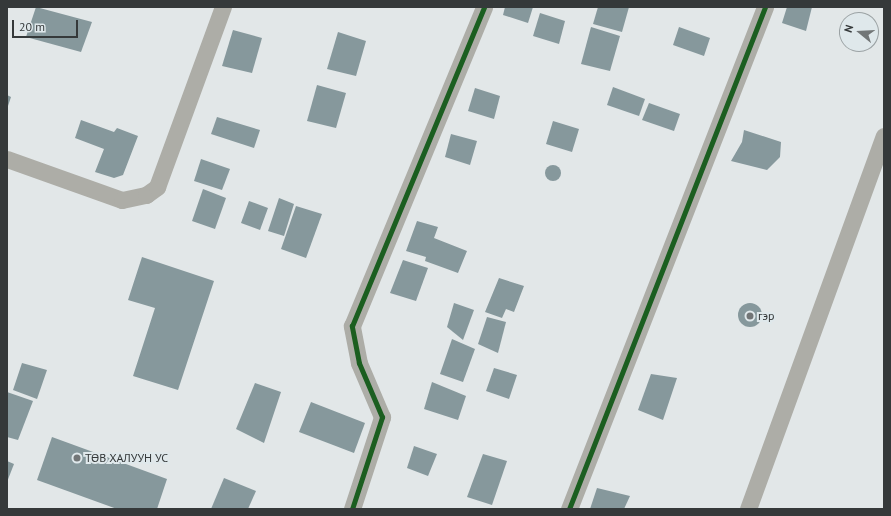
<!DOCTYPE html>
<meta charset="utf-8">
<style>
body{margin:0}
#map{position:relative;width:891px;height:516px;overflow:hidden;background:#e2e7e8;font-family:"PT Sans",sans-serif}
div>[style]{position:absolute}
.building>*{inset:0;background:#86989c}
.round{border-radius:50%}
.minor>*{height:17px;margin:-8.5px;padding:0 8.5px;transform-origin:8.5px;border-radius:8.5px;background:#adada7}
.cycleway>*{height:5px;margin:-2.5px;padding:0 2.5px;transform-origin:2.5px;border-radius:2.5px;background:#1b5e20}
.dots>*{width:11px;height:11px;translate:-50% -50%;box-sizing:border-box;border:2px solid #dfe8eb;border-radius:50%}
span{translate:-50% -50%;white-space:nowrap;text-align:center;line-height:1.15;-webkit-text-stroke:4px #dfe8eb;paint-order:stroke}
.poi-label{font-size:12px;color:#35393a}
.left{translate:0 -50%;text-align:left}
.frame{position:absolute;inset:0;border:8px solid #35393a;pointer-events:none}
.north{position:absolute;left:839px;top:12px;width:40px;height:40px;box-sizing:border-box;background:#dfe8eb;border:1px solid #9ba2a4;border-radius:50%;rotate:288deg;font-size:11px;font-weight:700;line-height:16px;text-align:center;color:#35393a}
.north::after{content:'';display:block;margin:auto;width:14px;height:18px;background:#727677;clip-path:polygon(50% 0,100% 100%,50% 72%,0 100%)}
.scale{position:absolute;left:12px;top:20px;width:66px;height:18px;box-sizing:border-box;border:2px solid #35393a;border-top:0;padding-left:5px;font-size:12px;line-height:14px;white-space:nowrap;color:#35393a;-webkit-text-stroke:3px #dfe8eb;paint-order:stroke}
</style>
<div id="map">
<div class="building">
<i style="clip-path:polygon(36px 7px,92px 22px,81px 52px,26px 37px)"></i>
<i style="clip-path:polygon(505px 7px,533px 7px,528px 23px,503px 15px)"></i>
<i style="clip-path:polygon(598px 7px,629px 7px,622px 32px,593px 24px)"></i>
<i style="clip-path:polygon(787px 7px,812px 7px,806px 31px,782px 23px)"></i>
<i style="clip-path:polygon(540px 13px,565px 21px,559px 44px,533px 36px)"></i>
<i style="clip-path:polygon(591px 27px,620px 36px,610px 71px,581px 64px)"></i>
<i style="clip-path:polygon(679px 27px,710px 38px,704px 56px,673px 45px)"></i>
<i style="clip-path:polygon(233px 30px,262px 38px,252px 73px,222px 66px)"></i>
<i style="clip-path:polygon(338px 32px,366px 41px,356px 76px,327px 69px)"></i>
<i style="clip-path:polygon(317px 85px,346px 93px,336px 128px,307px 121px)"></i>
<i style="clip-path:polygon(613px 87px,645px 99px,639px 116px,607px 105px)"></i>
<i style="clip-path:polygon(475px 88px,500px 96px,494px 119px,468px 111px)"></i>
<i style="clip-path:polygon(7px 95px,11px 97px,7px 109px)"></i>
<i style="clip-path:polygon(649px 103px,680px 114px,674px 131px,642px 120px)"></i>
<i style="clip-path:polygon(217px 117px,260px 130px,254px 148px,211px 134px)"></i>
<i style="clip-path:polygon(81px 120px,114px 132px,117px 128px,138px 136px,123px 175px,114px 178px,95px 172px,104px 149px,75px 138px)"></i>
<i style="clip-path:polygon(553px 121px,579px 129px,572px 152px,546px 144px)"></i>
<i style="clip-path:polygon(744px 130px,781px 142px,780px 157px,767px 170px,731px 161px,742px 142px)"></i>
<i style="clip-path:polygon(451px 134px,477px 141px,470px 165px,445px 157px)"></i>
<i style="clip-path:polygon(201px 159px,230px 169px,222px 190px,194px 181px)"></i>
<i class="round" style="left:545px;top:165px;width:16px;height:16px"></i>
<i style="clip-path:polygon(203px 189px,226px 198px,215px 229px,192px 221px)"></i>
<i style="clip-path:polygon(279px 198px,294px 204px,284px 236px,268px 231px)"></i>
<i style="clip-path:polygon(249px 201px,268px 208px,260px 230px,241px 223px)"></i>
<i style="clip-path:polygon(296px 206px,322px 214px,306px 258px,281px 249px)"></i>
<i style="clip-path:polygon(417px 221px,438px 227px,434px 238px,467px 251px,458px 273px,425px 261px,426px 257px,406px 251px)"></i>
<i style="clip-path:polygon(142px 257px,214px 281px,178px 390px,133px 376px,155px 308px,128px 300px)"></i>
<i style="clip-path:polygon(403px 260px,428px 268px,416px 301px,390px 293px)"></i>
<i style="clip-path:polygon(499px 278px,524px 286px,514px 312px,506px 309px,502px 318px,485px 312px)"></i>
<i style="clip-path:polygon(454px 303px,474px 310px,463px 340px,447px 327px)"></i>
<i class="round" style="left:738px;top:303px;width:24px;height:24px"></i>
<i style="clip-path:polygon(487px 317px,506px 322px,498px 353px,478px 344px)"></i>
<i style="clip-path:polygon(452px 339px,475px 349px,463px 382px,440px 374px)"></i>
<i style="clip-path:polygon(22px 363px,47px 370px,37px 399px,13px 390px)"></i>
<i style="clip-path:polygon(494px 368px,517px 375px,509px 399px,486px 391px)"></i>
<i style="clip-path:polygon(651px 374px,677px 378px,663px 420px,638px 410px)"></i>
<i style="clip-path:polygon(432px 382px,466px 396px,458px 420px,424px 409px)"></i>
<i style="clip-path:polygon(255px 383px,281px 392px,264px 443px,236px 429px)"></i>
<i style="clip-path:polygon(7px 392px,33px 401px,18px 440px,7px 437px)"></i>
<i style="clip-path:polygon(311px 402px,365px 423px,354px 453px,299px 432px)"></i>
<i style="clip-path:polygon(52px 437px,167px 479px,157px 509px,117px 509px,37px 480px)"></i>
<i style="clip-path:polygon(414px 446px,437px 454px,428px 476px,407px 468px)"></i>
<i style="clip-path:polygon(483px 454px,507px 461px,492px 505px,467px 497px)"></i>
<i style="clip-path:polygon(7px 461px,14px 464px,7px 482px)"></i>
<i style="clip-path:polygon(224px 478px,256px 491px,248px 509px,211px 509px)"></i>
<i style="clip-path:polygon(597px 488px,630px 496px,624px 509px,590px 509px)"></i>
</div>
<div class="minor">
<i style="left:7px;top:159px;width:122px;rotate:19.6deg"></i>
<i style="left:122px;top:200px;width:25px;rotate:-12deg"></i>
<i style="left:146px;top:195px;width:14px;rotate:-36deg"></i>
<i style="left:157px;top:187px;width:192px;rotate:-69.9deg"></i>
<i style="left:352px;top:509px;width:97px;rotate:-71.9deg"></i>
<i style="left:382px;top:417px;width:59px;rotate:-113.1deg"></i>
<i style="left:359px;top:363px;width:38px;rotate:-101deg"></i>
<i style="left:352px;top:326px;width:345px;rotate:-67.5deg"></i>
<i style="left:569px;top:509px;width:539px;rotate:-68.67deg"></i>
<i style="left:748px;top:509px;width:397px;rotate:-70deg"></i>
</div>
<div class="cycleway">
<i style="left:352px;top:509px;width:97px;rotate:-71.9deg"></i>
<i style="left:382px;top:417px;width:59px;rotate:-113.1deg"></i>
<i style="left:359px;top:363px;width:38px;rotate:-101deg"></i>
<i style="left:352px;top:326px;width:345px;rotate:-67.5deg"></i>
<i style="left:569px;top:509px;width:539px;rotate:-68.67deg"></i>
</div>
<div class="dots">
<i style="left:750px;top:316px;background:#727677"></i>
<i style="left:77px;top:458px;background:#727677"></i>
</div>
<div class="poi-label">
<span class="left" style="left:758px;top:316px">гэр</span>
<span class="left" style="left:85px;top:458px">ТӨВ ХАЛУУН УС</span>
</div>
<div class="frame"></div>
<div class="north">N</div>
<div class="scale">20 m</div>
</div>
